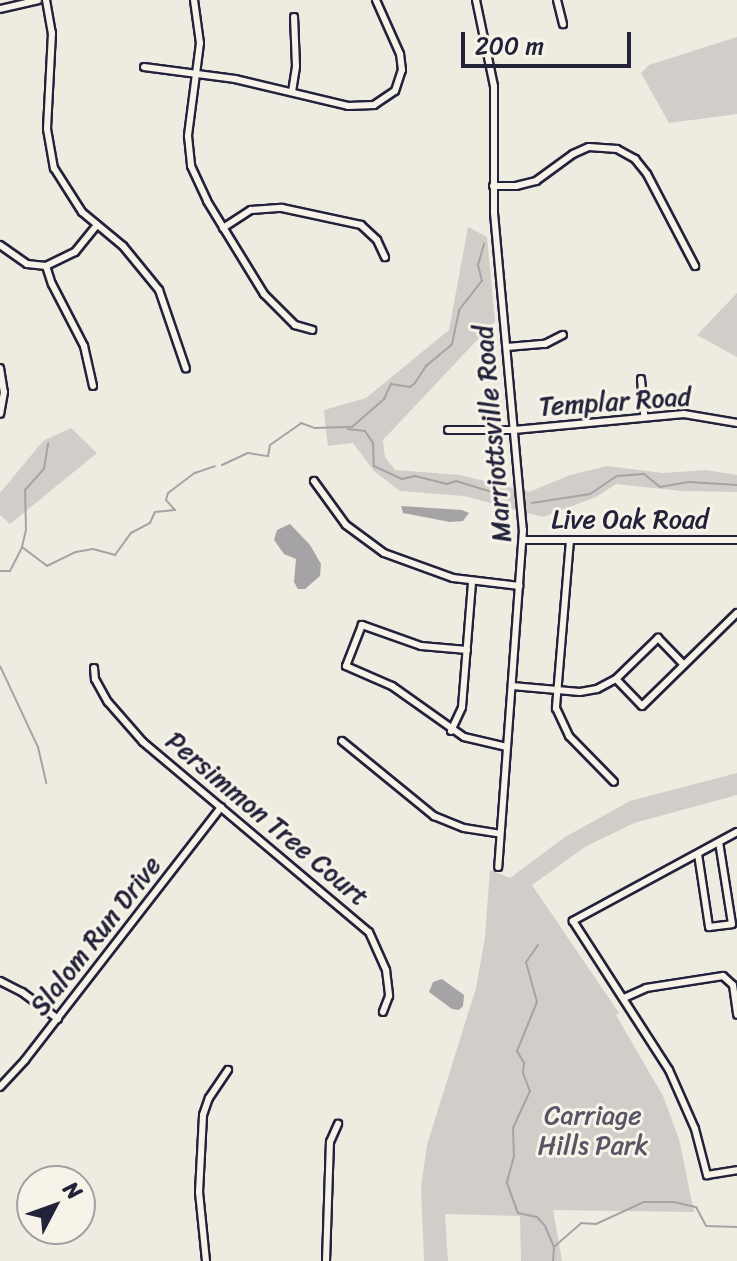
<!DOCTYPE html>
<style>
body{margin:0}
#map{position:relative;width:737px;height:1261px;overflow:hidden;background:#eeebe1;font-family:Sriracha,sans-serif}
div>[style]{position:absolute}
.green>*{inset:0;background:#d1cdc9}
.water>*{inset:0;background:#a6a3a6}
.stream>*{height:2px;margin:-1px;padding:0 1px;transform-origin:1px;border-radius:1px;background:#a6a3a6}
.roads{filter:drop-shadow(2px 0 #22223b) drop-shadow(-2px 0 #22223b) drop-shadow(0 2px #22223b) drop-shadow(0 -2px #22223b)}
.minor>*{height:6px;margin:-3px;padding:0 3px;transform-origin:3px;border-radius:3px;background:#f7f3e8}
span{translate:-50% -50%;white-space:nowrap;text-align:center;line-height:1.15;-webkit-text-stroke:6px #f7f3e8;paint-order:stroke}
.street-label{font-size:26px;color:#22223b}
.park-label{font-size:26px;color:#575566}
.north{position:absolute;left:16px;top:1165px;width:80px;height:80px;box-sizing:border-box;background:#f7f3e8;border:2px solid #a29fa3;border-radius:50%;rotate:49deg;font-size:22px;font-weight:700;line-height:32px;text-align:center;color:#22223b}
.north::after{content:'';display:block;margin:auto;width:28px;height:36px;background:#22223b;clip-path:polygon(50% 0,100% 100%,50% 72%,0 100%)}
.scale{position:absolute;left:461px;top:32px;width:170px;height:36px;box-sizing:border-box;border:4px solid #22223b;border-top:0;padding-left:10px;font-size:24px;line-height:28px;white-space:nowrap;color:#22223b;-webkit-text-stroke:6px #f7f3e8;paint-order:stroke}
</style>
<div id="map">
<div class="green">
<i style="clip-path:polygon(737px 37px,737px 114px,669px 123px,641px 73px,649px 65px)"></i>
<i style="clip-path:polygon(468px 227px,487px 237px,495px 321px,383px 440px,385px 457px,395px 470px,460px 475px,529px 492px,570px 475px,607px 466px,663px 473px,706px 470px,737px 475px,737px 492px,682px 491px,616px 484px,596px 497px,543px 517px,464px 496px,400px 491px,374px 471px,353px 443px,328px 446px,324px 410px,366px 398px,449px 330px)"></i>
<i style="clip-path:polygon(737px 293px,737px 357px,697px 335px)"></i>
<i style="clip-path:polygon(71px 428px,97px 453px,10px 524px,0 515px,0 493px,43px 441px)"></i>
<i style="clip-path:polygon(737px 773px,737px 795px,634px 823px,585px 847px,532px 885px,619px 1013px,616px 1015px,663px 1096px,679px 1139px,694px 1212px,553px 1210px,562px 1261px,521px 1261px,520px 1216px,445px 1214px,448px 1261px,424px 1261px,421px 1188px,427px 1145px,476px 988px,485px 937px,490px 870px,510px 878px,565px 837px,630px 801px)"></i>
</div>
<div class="water">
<i style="clip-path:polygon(401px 506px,462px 510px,469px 513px,463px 521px,450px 522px,403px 513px)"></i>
<i style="clip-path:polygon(290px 524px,310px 545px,321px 564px,320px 576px,305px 589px,298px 589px,294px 582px,296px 559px,284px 554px,274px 540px,277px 530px)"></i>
<i style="clip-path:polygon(442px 979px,464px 995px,463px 1006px,459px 1010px,452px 1009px,429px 992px,433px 982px)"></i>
</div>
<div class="stream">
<i style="left:348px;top:429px;width:17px;rotate:7deg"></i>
<i style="left:365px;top:431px;width:14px;rotate:56deg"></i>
<i style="left:373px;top:443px;width:23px;rotate:88deg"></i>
<i style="left:374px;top:466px;width:31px;rotate:25deg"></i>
<i style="left:402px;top:479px;width:13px;rotate:-13deg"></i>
<i style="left:415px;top:476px;width:33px;rotate:14deg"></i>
<i style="left:447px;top:484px;width:9px;rotate:-18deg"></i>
<i style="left:456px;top:481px;width:54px;rotate:17.1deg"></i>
<i style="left:222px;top:465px;width:29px;rotate:-25deg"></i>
<i style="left:248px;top:453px;width:20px;rotate:9deg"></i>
<i style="left:268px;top:456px;width:11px;rotate:-80deg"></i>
<i style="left:270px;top:445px;width:38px;rotate:-35deg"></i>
<i style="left:301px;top:423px;width:15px;rotate:20deg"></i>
<i style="left:315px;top:428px;width:37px;rotate:-2deg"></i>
<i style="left:352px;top:427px;width:43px;rotate:-41.2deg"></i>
<i style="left:384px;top:399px;width:17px;rotate:-65deg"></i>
<i style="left:391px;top:384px;width:19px;rotate:9deg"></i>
<i style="left:410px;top:387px;width:6px;rotate:-39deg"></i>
<i style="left:415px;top:383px;width:20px;rotate:-57deg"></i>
<i style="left:426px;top:366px;width:34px;rotate:-40deg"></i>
<i style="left:452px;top:344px;width:35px;rotate:-78deg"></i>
<i style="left:459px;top:310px;width:37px;rotate:-52deg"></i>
<i style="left:482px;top:281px;width:16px;rotate:-104deg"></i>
<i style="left:478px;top:265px;width:22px;rotate:-74deg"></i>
<i style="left:532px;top:503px;width:59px;rotate:-8.8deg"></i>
<i style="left:590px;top:494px;width:32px;rotate:-34deg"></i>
<i style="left:617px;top:476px;width:27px;rotate:-4deg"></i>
<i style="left:644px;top:474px;width:21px;rotate:39deg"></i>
<i style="left:660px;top:487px;width:29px;rotate:-10deg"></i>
<i style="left:689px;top:482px;width:48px;rotate:3.6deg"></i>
<i style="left:22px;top:547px;width:17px;rotate:-77deg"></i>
<i style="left:26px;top:530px;width:40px;rotate:-91.4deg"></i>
<i style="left:25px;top:490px;width:28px;rotate:-48deg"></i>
<i style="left:44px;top:469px;width:26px;rotate:-81deg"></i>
<i style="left:0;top:571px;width:10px"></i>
<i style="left:10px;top:571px;width:27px;rotate:-63deg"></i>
<i style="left:22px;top:547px;width:31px;rotate:37deg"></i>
<i style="left:47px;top:566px;width:32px;rotate:-26deg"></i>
<i style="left:76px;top:552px;width:17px;rotate:-10deg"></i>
<i style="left:93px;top:549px;width:23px;rotate:15deg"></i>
<i style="left:115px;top:555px;width:27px;rotate:-54deg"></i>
<i style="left:131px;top:533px;width:21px;rotate:-28deg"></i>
<i style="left:150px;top:523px;width:12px;rotate:-66deg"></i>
<i style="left:155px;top:512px;width:20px;rotate:-6deg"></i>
<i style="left:175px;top:510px;width:13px;rotate:-132deg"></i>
<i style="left:166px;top:500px;width:7px;rotate:-74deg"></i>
<i style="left:168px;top:493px;width:34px;rotate:-37deg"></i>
<i style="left:195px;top:473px;width:21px;rotate:-19deg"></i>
<i style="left:0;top:666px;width:89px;rotate:64.9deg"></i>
<i style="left:38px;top:747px;width:37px;rotate:77deg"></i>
<i style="left:538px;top:945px;width:21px;rotate:125deg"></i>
<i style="left:526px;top:962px;width:41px;rotate:74.6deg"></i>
<i style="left:537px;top:1002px;width:53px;rotate:112.2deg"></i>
<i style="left:517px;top:1051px;width:14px;rotate:60deg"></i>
<i style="left:524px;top:1063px;width:10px;rotate:96deg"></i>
<i style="left:523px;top:1073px;width:19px;rotate:69deg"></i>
<i style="left:530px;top:1091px;width:41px;rotate:114.7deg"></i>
<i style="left:513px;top:1128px;width:28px;rotate:88deg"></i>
<i style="left:514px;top:1156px;width:28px;rotate:105deg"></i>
<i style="left:507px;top:1183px;width:32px;rotate:70deg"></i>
<i style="left:518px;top:1213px;width:19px;rotate:12deg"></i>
<i style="left:537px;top:1217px;width:12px;rotate:48deg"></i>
<i style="left:545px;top:1226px;width:23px;rotate:67deg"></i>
<i style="left:554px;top:1247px;width:14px;rotate:94deg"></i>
<i style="left:555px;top:1246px;width:35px;rotate:-41deg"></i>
<i style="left:581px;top:1223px;width:15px;rotate:4deg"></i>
<i style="left:596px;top:1224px;width:53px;rotate:-24.6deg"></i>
<i style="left:644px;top:1202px;width:30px"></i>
<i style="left:674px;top:1202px;width:23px;rotate:13deg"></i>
<i style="left:696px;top:1207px;width:21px;rotate:62deg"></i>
<i style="left:706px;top:1226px;width:31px;rotate:2deg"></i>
</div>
<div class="roads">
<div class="minor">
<i style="left:46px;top:0;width:34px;rotate:80deg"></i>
<i style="left:52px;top:33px;width:96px;rotate:93deg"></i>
<i style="left:47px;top:129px;width:40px;rotate:80deg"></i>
<i style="left:54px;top:168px;width:52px;rotate:57.5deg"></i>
<i style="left:82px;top:212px;width:53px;rotate:39.7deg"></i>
<i style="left:123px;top:246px;width:57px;rotate:50.7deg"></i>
<i style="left:159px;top:290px;width:83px;rotate:71.1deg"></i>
<i style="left:194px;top:0;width:43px;rotate:82.1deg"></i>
<i style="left:200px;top:43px;width:94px;rotate:97.4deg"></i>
<i style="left:188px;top:136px;width:30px;rotate:84deg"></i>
<i style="left:191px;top:166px;width:38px;rotate:65deg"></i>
<i style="left:207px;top:201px;width:109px;rotate:58.5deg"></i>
<i style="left:264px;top:294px;width:44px;rotate:45deg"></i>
<i style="left:295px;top:325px;width:18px;rotate:16deg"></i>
<i style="left:476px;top:0;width:88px;rotate:78.2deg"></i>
<i style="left:494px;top:86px;width:127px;rotate:90deg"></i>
<i style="left:494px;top:213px;width:318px;rotate:84.8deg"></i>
<i style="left:523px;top:530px;width:338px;rotate:94.2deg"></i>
<i style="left:557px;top:0;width:25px;rotate:76deg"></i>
<i style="left:0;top:9px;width:39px;rotate:-13deg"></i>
<i style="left:144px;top:67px;width:92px;rotate:7.5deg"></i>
<i style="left:235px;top:79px;width:116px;rotate:13.4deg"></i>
<i style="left:348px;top:106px;width:26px;rotate:-2deg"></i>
<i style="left:374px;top:105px;width:25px;rotate:-34deg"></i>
<i style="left:395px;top:91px;width:22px;rotate:-72deg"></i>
<i style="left:402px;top:70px;width:16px;rotate:-97deg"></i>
<i style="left:400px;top:54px;width:59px;rotate:-114deg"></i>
<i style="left:292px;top:92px;width:26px;rotate:-81deg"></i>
<i style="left:296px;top:66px;width:49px;rotate:-92.3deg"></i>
<i style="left:493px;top:186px;width:23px"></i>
<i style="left:516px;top:186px;width:21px;rotate:-14deg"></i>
<i style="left:536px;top:181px;width:46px;rotate:-36.1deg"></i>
<i style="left:573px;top:154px;width:17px;rotate:-24deg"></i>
<i style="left:589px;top:147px;width:28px;rotate:4deg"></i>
<i style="left:617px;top:149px;width:21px;rotate:29deg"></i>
<i style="left:635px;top:159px;width:19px;rotate:51deg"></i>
<i style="left:647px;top:174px;width:104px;rotate:62.4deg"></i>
<i style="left:223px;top:228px;width:33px;rotate:-33deg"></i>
<i style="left:251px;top:210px;width:31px;rotate:-4deg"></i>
<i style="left:282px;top:208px;width:81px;rotate:12.1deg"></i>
<i style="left:361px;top:225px;width:22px;rotate:43deg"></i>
<i style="left:377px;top:240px;width:19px;rotate:65deg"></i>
<i style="left:0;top:245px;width:33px;rotate:35deg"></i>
<i style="left:27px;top:264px;width:19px;rotate:6deg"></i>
<i style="left:46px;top:266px;width:32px;rotate:-26deg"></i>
<i style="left:75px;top:252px;width:35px;rotate:-51deg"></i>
<i style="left:46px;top:266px;width:19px;rotate:72deg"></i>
<i style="left:52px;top:284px;width:70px;rotate:62.7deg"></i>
<i style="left:84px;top:346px;width:41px;rotate:77.3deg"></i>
<i style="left:507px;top:347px;width:38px;rotate:-5deg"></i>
<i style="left:545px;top:344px;width:20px;rotate:-27deg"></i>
<i style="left:0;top:368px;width:24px;rotate:81deg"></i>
<i style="left:4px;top:392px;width:22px;rotate:100deg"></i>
<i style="left:641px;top:379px;width:38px;rotate:85deg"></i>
<i style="left:448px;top:430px;width:66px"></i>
<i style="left:514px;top:430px;width:171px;rotate:-5.4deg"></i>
<i style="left:684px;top:414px;width:54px;rotate:9.6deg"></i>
<i style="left:314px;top:481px;width:54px;rotate:54deg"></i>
<i style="left:346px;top:525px;width:47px;rotate:36.4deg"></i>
<i style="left:384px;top:553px;width:73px;rotate:19.9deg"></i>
<i style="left:453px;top:578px;width:67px;rotate:6.8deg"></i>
<i style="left:523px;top:540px;width:214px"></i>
<i style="left:570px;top:540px;width:169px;rotate:94.8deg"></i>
<i style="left:556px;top:708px;width:31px;rotate:65deg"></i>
<i style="left:569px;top:736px;width:64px;rotate:45.6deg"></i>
<i style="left:467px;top:650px;width:46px;rotate:-175deg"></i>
<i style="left:421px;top:646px;width:63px;rotate:-160.4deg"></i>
<i style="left:362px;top:625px;width:44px;rotate:111.3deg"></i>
<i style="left:346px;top:666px;width:50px;rotate:23.5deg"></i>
<i style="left:392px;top:686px;width:88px;rotate:35.3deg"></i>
<i style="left:464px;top:737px;width:44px;rotate:13.1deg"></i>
<i style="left:94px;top:668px;width:11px;rotate:85deg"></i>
<i style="left:95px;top:679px;width:26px;rotate:61deg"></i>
<i style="left:108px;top:702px;width:53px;rotate:48.8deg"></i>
<i style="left:143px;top:742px;width:295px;rotate:40.1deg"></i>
<i style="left:369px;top:932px;width:42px;rotate:65.9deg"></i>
<i style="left:386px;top:970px;width:26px;rotate:83deg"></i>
<i style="left:389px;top:996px;width:17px;rotate:111deg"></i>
<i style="left:616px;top:679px;width:37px;rotate:46deg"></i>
<i style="left:642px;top:706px;width:133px;rotate:-44.4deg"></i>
<i style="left:512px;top:686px;width:68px;rotate:5deg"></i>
<i style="left:580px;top:692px;width:17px;rotate:-10deg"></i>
<i style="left:597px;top:689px;width:21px;rotate:-28deg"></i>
<i style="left:616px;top:679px;width:59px;rotate:-44.3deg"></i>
<i style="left:658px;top:638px;width:37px;rotate:46deg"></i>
<i style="left:451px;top:731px;width:26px;rotate:-65deg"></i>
<i style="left:462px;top:707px;width:124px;rotate:-85.4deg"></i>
<i style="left:342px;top:741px;width:119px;rotate:39.2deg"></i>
<i style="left:434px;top:816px;width:32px;rotate:22deg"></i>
<i style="left:464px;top:828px;width:36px;rotate:9deg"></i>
<i style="left:737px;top:832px;width:187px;rotate:151.5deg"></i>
<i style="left:573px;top:921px;width:177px;rotate:57.2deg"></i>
<i style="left:669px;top:1070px;width:64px;rotate:66.2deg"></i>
<i style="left:695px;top:1129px;width:48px;rotate:75.4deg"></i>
<i style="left:707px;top:1175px;width:30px;rotate:-9deg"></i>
<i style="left:698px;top:854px;width:74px;rotate:81.4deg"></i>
<i style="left:709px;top:927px;width:23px;rotate:-7deg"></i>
<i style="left:732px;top:924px;width:83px;rotate:-99deg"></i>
<i style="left:0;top:981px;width:25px;rotate:27deg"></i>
<i style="left:22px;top:992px;width:45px;rotate:36.9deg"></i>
<i style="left:624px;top:998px;width:24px;rotate:-24deg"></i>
<i style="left:646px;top:988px;width:78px;rotate:-8.9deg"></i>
<i style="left:723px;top:976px;width:13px;rotate:42deg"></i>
<i style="left:733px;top:985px;width:30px;rotate:82deg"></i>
<i style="left:0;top:1087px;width:37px;rotate:-47deg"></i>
<i style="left:25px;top:1060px;width:320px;rotate:-52.2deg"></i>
<i style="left:206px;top:1261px;width:69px;rotate:-95.8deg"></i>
<i style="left:199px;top:1192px;width:77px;rotate:-87deg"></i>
<i style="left:203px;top:1115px;width:18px;rotate:-71deg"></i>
<i style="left:209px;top:1098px;width:34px;rotate:-56deg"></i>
<i style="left:326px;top:1261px;width:119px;rotate:-88.1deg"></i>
<i style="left:330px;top:1142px;width:20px;rotate:-66deg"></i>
</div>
</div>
<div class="street-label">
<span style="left:615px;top:402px;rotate:-4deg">Templar Road</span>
<span style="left:493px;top:434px;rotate:-95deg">Marriottsville Road</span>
<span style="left:630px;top:520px">Live Oak Road</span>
<span style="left:267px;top:819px;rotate:40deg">Persimmon Tree Court</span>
<span style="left:96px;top:936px;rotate:-52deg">Slalom Run Drive</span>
</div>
<div class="park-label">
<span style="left:593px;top:1131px">Carriage<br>Hills Park</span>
</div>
<div class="north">N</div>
<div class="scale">200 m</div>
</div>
